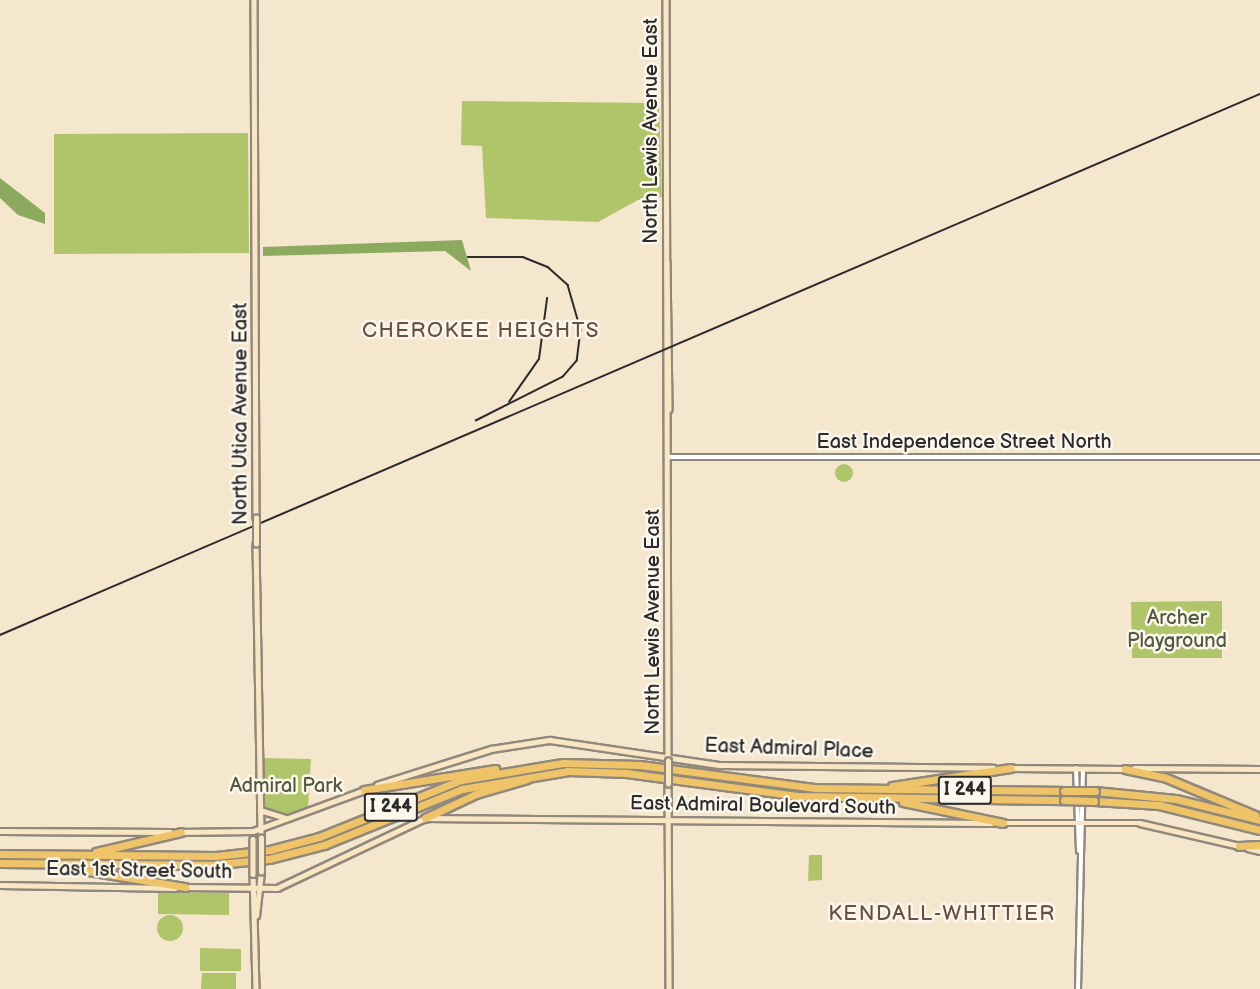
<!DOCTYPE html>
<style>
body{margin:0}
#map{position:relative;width:1260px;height:989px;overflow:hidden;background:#f5e6ce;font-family:"Balsamiq Sans",sans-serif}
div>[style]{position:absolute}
.green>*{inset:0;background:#b0c569}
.round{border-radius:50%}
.forest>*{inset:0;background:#8caa5d}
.roads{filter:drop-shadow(2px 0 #90887c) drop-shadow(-2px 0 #90887c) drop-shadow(0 2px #90887c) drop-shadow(0 -2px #90887c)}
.tertiary>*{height:4px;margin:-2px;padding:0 2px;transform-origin:2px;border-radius:2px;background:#fff}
.secondary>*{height:4.5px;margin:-2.25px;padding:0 2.25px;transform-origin:2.25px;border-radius:2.25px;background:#f9e7c3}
.motorway>*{height:7px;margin:-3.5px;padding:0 3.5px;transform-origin:3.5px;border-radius:3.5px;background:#efc469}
.rail>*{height:1.5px;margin:-0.75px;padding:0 0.75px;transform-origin:0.75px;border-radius:0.75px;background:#2b2b2b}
.bridges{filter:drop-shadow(2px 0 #90887c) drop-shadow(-2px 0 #90887c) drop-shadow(0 2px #90887c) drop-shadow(0 -2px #90887c)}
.secondary-bridge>*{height:4.5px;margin:-2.25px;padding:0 2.25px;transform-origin:2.25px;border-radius:2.25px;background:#f9e7c3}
.motorway-bridge>*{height:7px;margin:-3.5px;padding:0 3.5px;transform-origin:3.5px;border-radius:3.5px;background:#efc469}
span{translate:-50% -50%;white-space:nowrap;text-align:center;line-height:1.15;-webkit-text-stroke:5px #fbf7ec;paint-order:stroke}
.shield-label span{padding:2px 4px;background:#fbf7ec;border:2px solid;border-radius:4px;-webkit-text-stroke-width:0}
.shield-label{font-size:18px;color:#2b2b2b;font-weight:700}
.street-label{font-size:20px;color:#2b2b2b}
.park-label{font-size:20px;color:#53593e}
.neighbourhood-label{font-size:21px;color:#694f3f;letter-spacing:1.5px}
</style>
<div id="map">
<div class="green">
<i style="clip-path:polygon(462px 101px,659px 103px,662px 197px,638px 200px,598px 222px,486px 218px,482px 146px,461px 145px)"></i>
<i style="clip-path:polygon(248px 133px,249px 253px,54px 254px,54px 134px)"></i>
<i class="round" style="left:835px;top:464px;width:18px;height:18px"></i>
<i style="clip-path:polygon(1222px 601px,1222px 658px,1132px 658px,1131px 602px)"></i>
<i style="clip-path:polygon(261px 758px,311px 759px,308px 808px,288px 814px,263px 808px)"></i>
<i style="clip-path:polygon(809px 855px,822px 855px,822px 880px,808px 881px)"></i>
<i style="clip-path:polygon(158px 892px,229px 893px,229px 915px,158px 914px)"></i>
<i class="round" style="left:157px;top:915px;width:26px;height:26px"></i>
<i style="clip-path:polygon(200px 948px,241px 949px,241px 971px,200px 971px)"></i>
<i style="clip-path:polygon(202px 973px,236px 973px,236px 989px,201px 989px)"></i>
</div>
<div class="forest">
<i style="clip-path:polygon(0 178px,45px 213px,45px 224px,18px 215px,0 198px)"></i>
<i style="clip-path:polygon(462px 240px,471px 271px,445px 251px,263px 256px,263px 247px)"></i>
</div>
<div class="roads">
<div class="tertiary">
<i style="left:667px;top:457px;width:593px"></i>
<i style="left:1076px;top:768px;width:83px;rotate:87.9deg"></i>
<i style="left:1078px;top:989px;width:220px;rotate:-88.7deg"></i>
</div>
<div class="secondary">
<i style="left:254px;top:0;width:518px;rotate:89.78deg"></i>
<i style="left:666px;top:0;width:759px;rotate:89.85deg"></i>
<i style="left:667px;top:262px;width:147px;rotate:89.2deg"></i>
<i style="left:256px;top:544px;width:294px;rotate:89deg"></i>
<i style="left:1011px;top:768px;width:114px;rotate:0.5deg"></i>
<i style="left:1134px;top:768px;width:126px;rotate:0.5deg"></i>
<i style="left:668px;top:784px;width:205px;rotate:89.7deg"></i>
<i style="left:377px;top:785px;width:120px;rotate:-17.5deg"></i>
<i style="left:491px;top:749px;width:60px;rotate:-8.7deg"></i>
<i style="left:550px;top:740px;width:172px;rotate:8.4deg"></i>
<i style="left:720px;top:765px;width:273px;rotate:0.6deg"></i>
<i style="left:260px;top:810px;width:27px;rotate:17deg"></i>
<i style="left:1002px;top:823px;width:138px"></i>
<i style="left:1140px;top:823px;width:103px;rotate:13deg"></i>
<i style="left:0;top:831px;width:170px;rotate:0.3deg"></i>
<i style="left:179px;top:832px;width:74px;rotate:-0.8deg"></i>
<i style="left:253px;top:831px;width:121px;rotate:-20.2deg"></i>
<i style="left:1248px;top:848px;width:12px;rotate:14deg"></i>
<i style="left:253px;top:874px;width:115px;rotate:88.5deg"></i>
<i style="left:0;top:885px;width:175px;rotate:1deg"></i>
<i style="left:184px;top:887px;width:93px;rotate:0.6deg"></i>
<i style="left:277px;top:888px;width:164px;rotate:-25.3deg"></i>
<i style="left:425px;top:818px;width:566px;rotate:0.51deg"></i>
<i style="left:256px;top:916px;width:44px;rotate:-83.5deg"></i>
</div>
<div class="motorway">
<i style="left:1125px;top:769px;width:40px;rotate:12deg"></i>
<i style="left:1164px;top:777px;width:99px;rotate:22.7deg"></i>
<i style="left:892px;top:786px;width:120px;rotate:-8.6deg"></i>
<i style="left:364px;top:790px;width:133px;rotate:-9.1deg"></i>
<i style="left:1095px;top:791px;width:81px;rotate:5.6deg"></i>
<i style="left:1176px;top:799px;width:87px;rotate:14deg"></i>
<i style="left:1094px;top:801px;width:65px;rotate:3.5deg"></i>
<i style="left:1159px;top:805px;width:104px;rotate:13.9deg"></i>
<i style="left:903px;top:802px;width:102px;rotate:11.9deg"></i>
<i style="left:425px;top:818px;width:56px;rotate:-25.2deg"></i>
<i style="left:476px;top:794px;width:53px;rotate:-16.4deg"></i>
<i style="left:1239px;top:846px;width:21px;rotate:-3deg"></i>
<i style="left:96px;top:852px;width:87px;rotate:-13.2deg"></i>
<i style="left:0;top:854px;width:216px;rotate:0.5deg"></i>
<i style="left:216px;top:856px;width:54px;rotate:-6.3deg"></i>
<i style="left:270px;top:850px;width:51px;rotate:-14.9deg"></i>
<i style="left:319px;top:837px;width:153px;rotate:-21.9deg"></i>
<i style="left:461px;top:780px;width:103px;rotate:-9.5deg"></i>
<i style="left:563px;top:763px;width:77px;rotate:1.5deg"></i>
<i style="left:640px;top:765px;width:177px;rotate:7.5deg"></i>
<i style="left:815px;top:788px;width:249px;rotate:0.7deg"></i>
<i style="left:0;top:863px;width:209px;rotate:0.5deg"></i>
<i style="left:209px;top:865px;width:60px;rotate:-5.7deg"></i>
<i style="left:269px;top:859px;width:57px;rotate:-14.3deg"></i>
<i style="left:324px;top:845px;width:149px;rotate:-22.1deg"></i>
<i style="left:462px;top:789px;width:108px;rotate:-9.6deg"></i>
<i style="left:568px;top:771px;width:58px;rotate:2deg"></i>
<i style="left:626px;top:773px;width:175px;rotate:7.6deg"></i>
<i style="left:799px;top:796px;width:265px;rotate:0.9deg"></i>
<i style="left:64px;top:867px;width:123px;rotate:9.4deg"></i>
</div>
</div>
<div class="rail">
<i style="left:468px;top:257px;width:55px"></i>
<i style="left:523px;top:257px;width:27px;rotate:22deg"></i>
<i style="left:548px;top:267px;width:27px;rotate:42deg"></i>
<i style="left:568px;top:285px;width:47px;rotate:73.9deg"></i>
<i style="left:581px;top:330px;width:31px;rotate:97deg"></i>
<i style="left:577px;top:361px;width:21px;rotate:131deg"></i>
<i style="left:563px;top:377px;width:97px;rotate:153.2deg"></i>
<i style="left:509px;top:402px;width:52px;rotate:-55.1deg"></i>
<i style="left:539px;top:359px;width:61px;rotate:-82.4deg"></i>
<i style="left:0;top:635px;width:1371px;rotate:-23.24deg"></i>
</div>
<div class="bridges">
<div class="secondary-bridge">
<i style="left:256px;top:544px;width:26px;rotate:-90deg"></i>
<i style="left:668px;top:784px;width:23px;rotate:-90deg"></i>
<i style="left:253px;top:839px;width:35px;rotate:90deg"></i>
<i style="left:261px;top:872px;width:34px;rotate:-90deg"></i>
</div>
<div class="motorway-bridge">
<i style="left:1064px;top:791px;width:31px"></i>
<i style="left:1064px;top:800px;width:30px;rotate:2deg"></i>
</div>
</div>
<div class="shield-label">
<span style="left:965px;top:790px">I 244</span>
<span style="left:391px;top:807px">I 244</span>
</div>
<div class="street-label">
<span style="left:651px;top:131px;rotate:-90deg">North Lewis Avenue East</span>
<span style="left:241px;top:414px;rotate:-90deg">North Utica Avenue East</span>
<span style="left:964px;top:442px">East Independence Street North</span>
<span style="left:653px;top:622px;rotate:-90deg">North Lewis Avenue East</span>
<span style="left:789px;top:749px;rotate:2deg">East Admiral Place</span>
<span style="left:763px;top:806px;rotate:1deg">East Admiral Boulevard South</span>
<span style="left:139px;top:871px;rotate:1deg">East 1st Street South</span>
</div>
<div class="park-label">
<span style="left:1177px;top:630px">Archer<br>Playground</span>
<span style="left:286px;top:786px">Admiral Park</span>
</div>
<div class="neighbourhood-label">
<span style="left:481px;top:331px">CHEROKEE HEIGHTS</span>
<span style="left:942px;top:914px">KENDALL-WHITTIER</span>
</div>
</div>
